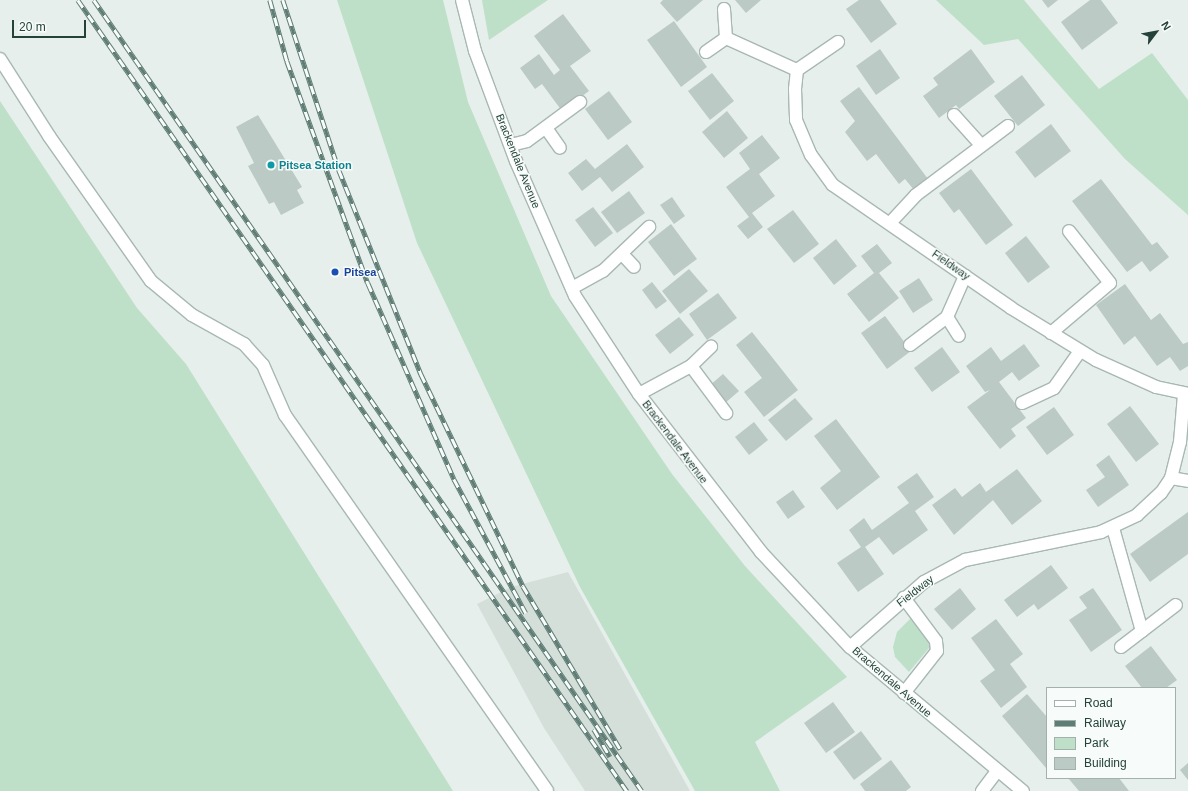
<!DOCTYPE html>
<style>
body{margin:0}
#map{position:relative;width:1188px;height:791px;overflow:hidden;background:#e6efeb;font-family:Arial,sans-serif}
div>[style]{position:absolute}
.built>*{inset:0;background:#d4dfda}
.green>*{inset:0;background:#bfe0c8}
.building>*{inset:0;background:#bbcac4}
.roads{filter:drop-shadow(1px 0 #a8b8b2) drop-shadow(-1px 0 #a8b8b2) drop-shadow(0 1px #a8b8b2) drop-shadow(0 -1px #a8b8b2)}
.minor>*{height:12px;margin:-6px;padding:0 6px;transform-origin:6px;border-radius:6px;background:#fff}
.rail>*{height:4.5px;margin-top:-2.25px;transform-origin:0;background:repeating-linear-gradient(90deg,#f7fbf9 0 9px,#5f7d75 0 18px);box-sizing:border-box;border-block:1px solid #5f7d75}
.dots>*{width:11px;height:11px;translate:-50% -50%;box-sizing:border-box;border:2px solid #f7fbf9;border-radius:50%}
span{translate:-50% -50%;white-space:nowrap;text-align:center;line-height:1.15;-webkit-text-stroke:3px #f7fbf9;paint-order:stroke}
.street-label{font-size:11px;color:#24423a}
.culture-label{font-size:11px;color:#0d838f;font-weight:700}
.left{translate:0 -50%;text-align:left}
.transit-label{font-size:11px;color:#164399;font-weight:700}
.legend{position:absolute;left:1046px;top:687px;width:130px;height:92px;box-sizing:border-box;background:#f7fbf9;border:1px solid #a3b1ad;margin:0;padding:5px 7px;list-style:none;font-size:12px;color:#24423a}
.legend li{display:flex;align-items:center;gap:8px;height:20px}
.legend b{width:20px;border:1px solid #a3b1ad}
.north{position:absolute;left:1136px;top:12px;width:40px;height:40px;-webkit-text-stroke:3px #f7fbf9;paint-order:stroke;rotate:58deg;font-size:11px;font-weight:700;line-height:16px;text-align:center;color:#24423a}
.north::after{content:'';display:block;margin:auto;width:14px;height:18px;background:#24423a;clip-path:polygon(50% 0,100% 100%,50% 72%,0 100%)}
.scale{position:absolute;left:12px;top:20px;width:74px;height:18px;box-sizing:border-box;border:2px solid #24423a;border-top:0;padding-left:5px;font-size:12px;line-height:14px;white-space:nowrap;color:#24423a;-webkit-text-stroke:3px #f7fbf9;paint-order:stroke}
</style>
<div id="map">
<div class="built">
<i style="clip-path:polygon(568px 572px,690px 791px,585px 791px,544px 728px,477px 604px,511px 587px)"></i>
</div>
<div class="green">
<i style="clip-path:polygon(337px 0,443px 0,468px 102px,551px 296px,672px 474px,745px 566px,847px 677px,755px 742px,780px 791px,695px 791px,580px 587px,417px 243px)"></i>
<i style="clip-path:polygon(482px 0,548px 0,489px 40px)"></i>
<i style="clip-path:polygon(936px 0,1024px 0,1099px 89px,1152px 53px,1188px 100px,1188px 215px,1125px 159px,1018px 39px,984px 45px)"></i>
<i style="clip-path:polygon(0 101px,137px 308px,186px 364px,453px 791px,0 791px)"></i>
<i style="clip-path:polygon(911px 618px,929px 639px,929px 648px,909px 672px,895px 657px,893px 647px,897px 632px)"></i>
</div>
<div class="building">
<i style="clip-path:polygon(663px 0,703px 0,677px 22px,660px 3px)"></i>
<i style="clip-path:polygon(735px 0,761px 0,746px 13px)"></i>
<i style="clip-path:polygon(859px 0,880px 0,897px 24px,871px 43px,846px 9px)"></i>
<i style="clip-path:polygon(1042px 0,1058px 0,1048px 8px)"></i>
<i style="clip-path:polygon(1090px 0,1101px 0,1118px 23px,1082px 50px,1061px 22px)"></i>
<i style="clip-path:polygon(563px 14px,591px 51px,570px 66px,589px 91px,562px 111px,542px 84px,535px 89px,520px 68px,539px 54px,554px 75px,560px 70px,534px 36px)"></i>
<i style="clip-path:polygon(674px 21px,707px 67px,681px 87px,647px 40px)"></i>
<i style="clip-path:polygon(880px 49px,900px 78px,876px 95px,856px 66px)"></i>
<i style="clip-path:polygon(971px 49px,995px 82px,959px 109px,956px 105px,939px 118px,923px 96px,938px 85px,933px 78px)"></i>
<i style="clip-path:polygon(712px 73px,734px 101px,710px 120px,688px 91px)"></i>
<i style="clip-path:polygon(1022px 75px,1045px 105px,1018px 126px,994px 96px)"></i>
<i style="clip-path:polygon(859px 87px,928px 179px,914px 190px,905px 179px,899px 184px,876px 154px,867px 161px,845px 132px,855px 121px,840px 101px)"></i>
<i style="clip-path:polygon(609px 91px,632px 122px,608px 140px,585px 109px)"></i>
<i style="clip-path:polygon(727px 111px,748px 138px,724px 158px,702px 132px)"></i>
<i style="clip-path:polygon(258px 115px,302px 187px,297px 190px,304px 203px,281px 215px,274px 202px,269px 204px,248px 166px,254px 163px,236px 127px)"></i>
<i style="clip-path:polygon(1051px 124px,1071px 151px,1035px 178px,1015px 152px)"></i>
<i style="clip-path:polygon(762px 135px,780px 158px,759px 174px,775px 196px,752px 213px,763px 227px,748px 239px,737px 226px,749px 217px,726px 187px,750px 169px,739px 153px)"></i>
<i style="clip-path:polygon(627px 144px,644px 167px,612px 192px,600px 177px,582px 191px,568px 173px,586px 159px,595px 169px)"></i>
<i style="clip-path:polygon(971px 169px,1013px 225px,986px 245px,959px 209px,954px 213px,939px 193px)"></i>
<i style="clip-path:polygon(1101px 179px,1152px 245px,1157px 242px,1169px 257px,1150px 272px,1142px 261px,1127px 272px,1072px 201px)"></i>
<i style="clip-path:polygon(629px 191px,645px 213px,617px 233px,601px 212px)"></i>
<i style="clip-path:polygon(672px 197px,685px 216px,674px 224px,660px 205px)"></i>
<i style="clip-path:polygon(593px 207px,613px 233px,595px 247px,575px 220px)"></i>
<i style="clip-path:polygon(793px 210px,819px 244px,794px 263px,767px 229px)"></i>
<i style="clip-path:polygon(671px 224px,697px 259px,674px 276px,648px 242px)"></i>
<i style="clip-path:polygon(1026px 236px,1050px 267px,1028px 283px,1005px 253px)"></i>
<i style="clip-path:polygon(836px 239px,857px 266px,834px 285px,813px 258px)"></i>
<i style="clip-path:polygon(877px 244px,892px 263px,879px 273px,899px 298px,869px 322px,847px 294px,874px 273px,861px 256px)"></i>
<i style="clip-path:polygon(689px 269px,708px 291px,680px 314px,662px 291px)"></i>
<i style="clip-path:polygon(919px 278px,933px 300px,913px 313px,899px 291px)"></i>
<i style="clip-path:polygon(652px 282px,667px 301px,656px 309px,642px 290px)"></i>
<i style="clip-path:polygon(1125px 284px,1151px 320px,1160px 313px,1183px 344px,1188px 342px,1188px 366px,1180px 371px,1170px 357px,1157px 366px,1135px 336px,1124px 345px,1096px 305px)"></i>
<i style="clip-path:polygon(718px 293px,737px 318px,707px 340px,689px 314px)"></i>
<i style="clip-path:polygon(885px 316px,911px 351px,887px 369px,861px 333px)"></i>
<i style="clip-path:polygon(679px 317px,694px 335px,670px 354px,655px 335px)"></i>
<i style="clip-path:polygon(752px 332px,798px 390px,764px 417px,744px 392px,762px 378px,736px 345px)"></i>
<i style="clip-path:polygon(1024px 344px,1040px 366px,1019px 381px,1012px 372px,999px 382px,1026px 418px,1011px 429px,1016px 436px,1000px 449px,967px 407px,990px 390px,985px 392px,966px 366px,991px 347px,1001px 361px)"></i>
<i style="clip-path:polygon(942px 347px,960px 372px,932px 392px,914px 368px)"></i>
<i style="clip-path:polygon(723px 374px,739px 391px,724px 404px,709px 386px)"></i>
<i style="clip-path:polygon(795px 398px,813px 419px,786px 441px,768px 420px)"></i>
<i style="clip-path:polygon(1130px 406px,1159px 444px,1136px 462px,1107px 424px)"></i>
<i style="clip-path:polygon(1054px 407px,1074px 435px,1047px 455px,1026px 427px)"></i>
<i style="clip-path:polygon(836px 419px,880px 477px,837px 510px,820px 488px,841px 471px,814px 436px)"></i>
<i style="clip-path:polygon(754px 422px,768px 440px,749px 455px,735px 437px)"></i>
<i style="clip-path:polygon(1109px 455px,1129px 485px,1098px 507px,1086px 490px,1105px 477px,1096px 465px)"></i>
<i style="clip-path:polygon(1017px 469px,1042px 501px,1012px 525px,993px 500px,954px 535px,932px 505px,955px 488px,962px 497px,980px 483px,986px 492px)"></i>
<i style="clip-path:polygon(917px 473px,934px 497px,915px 511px,928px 530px,893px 555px,879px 537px,865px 547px,884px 574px,858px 592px,837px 563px,861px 547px,849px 530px,864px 518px,872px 530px,909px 503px,897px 487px)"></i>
<i style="clip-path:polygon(793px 490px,805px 507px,788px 519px,776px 502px)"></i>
<i style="clip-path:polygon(1188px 512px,1188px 554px,1150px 582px,1130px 554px)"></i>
<i style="clip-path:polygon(1051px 565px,1068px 588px,1038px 610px,1034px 604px,1017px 617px,1004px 600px)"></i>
<i style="clip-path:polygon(960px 588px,976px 609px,952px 630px,934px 609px)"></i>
<i style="clip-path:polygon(1093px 588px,1122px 630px,1091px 652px,1069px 620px,1087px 608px,1079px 597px)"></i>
<i style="clip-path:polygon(996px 619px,1023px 654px,1010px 664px,1027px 687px,1001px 708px,980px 681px,995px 670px,971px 638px)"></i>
<i style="clip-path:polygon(1151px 646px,1177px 680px,1166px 688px,1142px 688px,1125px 666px)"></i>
<i style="clip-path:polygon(1027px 694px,1047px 717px,1046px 768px,1002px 716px)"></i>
<i style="clip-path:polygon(833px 702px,855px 732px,826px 753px,804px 723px)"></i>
<i style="clip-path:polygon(861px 731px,882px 759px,854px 780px,833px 752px)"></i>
<i style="clip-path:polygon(891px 760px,911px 787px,906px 791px,865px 791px,860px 784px)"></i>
<i style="clip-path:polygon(1188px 763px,1188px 780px,1180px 770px)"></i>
<i style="clip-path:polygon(1068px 778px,1119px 778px,1129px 791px,1079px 791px)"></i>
</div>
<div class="roads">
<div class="minor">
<i style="left:462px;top:0;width:53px;rotate:75.7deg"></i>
<i style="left:475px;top:51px;width:117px;rotate:69.6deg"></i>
<i style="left:516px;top:161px;width:147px;rotate:66.4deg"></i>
<i style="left:575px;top:296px;width:117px;rotate:56.9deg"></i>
<i style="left:639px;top:394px;width:200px;rotate:52.3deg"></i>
<i style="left:761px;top:552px;width:130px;rotate:46.9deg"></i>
<i style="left:850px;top:647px;width:225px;rotate:39.8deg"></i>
<i style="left:726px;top:38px;width:78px;rotate:24.3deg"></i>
<i style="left:838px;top:42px;width:50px;rotate:145.7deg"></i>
<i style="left:797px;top:70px;width:19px;rotate:96deg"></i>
<i style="left:795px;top:89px;width:31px;rotate:88deg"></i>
<i style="left:796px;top:120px;width:38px;rotate:67deg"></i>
<i style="left:811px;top:155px;width:37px;rotate:54deg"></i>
<i style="left:833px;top:185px;width:216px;rotate:34.6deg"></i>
<i style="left:1011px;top:308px;width:100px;rotate:31.5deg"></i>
<i style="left:1096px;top:360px;width:66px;rotate:24.2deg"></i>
<i style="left:1156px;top:387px;width:33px;rotate:12deg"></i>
<i style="left:706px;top:52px;width:24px;rotate:-35deg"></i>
<i style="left:726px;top:38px;width:29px;rotate:-94deg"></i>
<i style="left:0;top:59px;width:91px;rotate:57.5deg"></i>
<i style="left:49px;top:136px;width:177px;rotate:54.9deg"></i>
<i style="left:151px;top:281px;width:53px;rotate:39.7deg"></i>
<i style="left:192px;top:315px;width:60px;rotate:29.1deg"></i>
<i style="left:244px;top:344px;width:28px;rotate:48deg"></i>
<i style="left:263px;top:365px;width:55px;rotate:66.3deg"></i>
<i style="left:285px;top:415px;width:458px;rotate:55.1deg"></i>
<i style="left:954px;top:115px;width:40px;rotate:48deg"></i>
<i style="left:546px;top:128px;width:24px;rotate:55deg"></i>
<i style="left:511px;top:145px;width:16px;rotate:-14deg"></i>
<i style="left:527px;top:141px;width:66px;rotate:-36.3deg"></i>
<i style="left:890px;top:223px;width:38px;rotate:-47deg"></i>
<i style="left:916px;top:195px;width:115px;rotate:-36.9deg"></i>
<i style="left:623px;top:255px;width:16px;rotate:47deg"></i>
<i style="left:572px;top:288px;width:35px;rotate:-29deg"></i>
<i style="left:603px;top:271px;width:64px;rotate:-43.7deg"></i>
<i style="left:947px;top:317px;width:22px;rotate:58deg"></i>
<i style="left:1051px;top:333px;width:77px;rotate:-40.3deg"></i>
<i style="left:1110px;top:283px;width:66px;rotate:-128.3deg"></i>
<i style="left:910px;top:345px;width:46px;rotate:-37.1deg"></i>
<i style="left:947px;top:317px;width:45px;rotate:-66.3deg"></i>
<i style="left:691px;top:366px;width:28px;rotate:-44deg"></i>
<i style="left:639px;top:394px;width:59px;rotate:-28.3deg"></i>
<i style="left:691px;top:366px;width:59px;rotate:53.3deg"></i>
<i style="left:1022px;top:403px;width:35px;rotate:-25deg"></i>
<i style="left:1054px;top:388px;width:45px;rotate:-54.9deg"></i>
<i style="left:1171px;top:478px;width:17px;rotate:10deg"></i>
<i style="left:1113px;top:528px;width:107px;rotate:74.3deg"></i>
<i style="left:850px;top:647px;width:98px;rotate:-41.3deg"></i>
<i style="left:924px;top:582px;width:47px;rotate:-28.2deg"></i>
<i style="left:965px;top:560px;width:139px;rotate:-11.6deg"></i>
<i style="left:1101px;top:532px;width:40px;rotate:-25deg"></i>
<i style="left:1137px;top:515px;width:33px;rotate:-43deg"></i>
<i style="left:1161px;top:493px;width:18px;rotate:-56deg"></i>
<i style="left:1171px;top:478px;width:37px;rotate:-76deg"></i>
<i style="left:1180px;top:442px;width:48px;rotate:-85.2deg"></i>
<i style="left:1121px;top:647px;width:69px;rotate:-37.4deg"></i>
<i style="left:904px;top:693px;width:53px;rotate:-51.8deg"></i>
<i style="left:937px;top:651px;width:10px;rotate:-96deg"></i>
<i style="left:936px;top:641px;width:54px;rotate:-126.7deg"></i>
<i style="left:982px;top:791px;width:25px;rotate:-53deg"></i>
</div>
</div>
<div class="rail">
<i style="left:78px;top:0;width:963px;rotate:55.24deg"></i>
<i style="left:94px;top:0;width:962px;rotate:55.29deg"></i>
<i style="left:270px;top:0;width:63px;rotate:74.4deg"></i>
<i style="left:287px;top:61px;width:236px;rotate:70deg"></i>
<i style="left:368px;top:283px;width:214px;rotate:66.3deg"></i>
<i style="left:454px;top:479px;width:152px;rotate:61.8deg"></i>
<i style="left:283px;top:0;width:179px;rotate:71.8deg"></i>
<i style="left:339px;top:170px;width:220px;rotate:68.1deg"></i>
<i style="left:421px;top:374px;width:235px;rotate:64.3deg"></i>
<i style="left:523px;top:586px;width:190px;rotate:59.2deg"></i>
<i style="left:594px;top:729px;width:32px;rotate:60deg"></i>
</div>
<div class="dots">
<i style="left:271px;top:165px;background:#0f9aa8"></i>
<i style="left:335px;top:272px;background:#1a4fb4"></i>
</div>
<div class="street-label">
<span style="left:518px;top:161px;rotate:68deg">Brackendale Avenue</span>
<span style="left:951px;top:265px;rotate:35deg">Fieldway</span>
<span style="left:675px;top:442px;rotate:53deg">Brackendale Avenue</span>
<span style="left:915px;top:591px;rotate:-38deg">Fieldway</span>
<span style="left:892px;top:682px;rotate:41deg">Brackendale Avenue</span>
</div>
<div class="culture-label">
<span class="left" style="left:279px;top:165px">Pitsea Station</span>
</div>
<div class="transit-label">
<span class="left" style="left:344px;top:272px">Pitsea</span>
</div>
<ul class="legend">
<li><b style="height:5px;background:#fff"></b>Road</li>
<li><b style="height:5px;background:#5f7d75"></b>Railway</li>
<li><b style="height:11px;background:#bfe0c8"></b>Park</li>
<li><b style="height:11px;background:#bbcac4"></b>Building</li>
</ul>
<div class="north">N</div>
<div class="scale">20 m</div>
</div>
